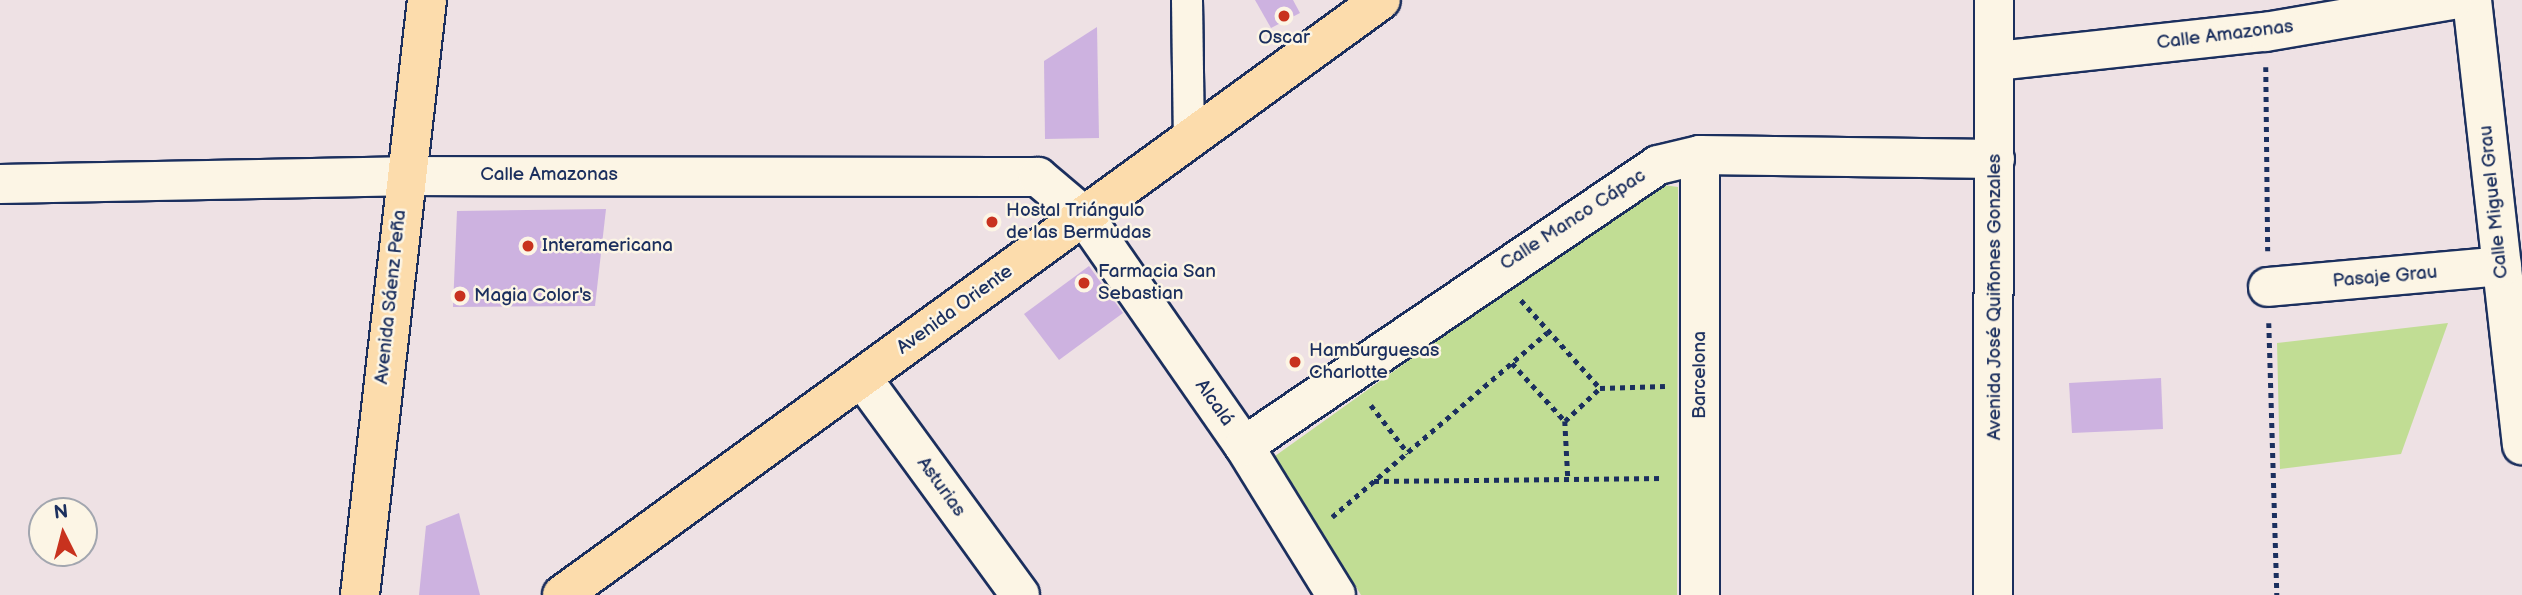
<!DOCTYPE html>
<meta charset="utf-8">
<style>
body{margin:0}
#map{position:relative;width:2522px;height:595px;overflow:hidden;background:#eee1e4;font-family:"Balsamiq Sans",sans-serif}
div>[style]{position:absolute}
.green>*{inset:0;background:#c1dd94}
.building>*{inset:0;background:#cdb2e0}
.path>*{height:4.5px;margin-top:-2.25px;transform-origin:0;background:repeating-linear-gradient(90deg,#1b2f5e 0 5px,transparent 0 10px)}
.roads{filter:drop-shadow(2px 0 #1b2f5e) drop-shadow(-2px 0 #1b2f5e) drop-shadow(0 2px #1b2f5e) drop-shadow(0 -2px #1b2f5e)}
.pedestrian>*{height:30px;margin:-15px;padding:0 15px;transform-origin:15px;border-radius:15px;background:#fcf5e5}
.minor>*{height:38px;margin:-19px;padding:0 19px;transform-origin:19px;border-radius:19px;background:#fcf5e5}
.tertiary>*{height:38px;margin:-19px;padding:0 19px;transform-origin:19px;border-radius:19px;background:#fcf5e5}
.primary>*{height:38px;margin:-19px;padding:0 19px;transform-origin:19px;border-radius:19px;background:#fcdcac}
.dots>*{width:19px;height:19px;translate:-50% -50%;box-sizing:border-box;border:4px solid #fcf5e5;border-radius:50%}
span{translate:-50% -50%;white-space:nowrap;text-align:center;line-height:1.15;-webkit-text-stroke:5px #fcf5e5;paint-order:stroke}
.street-label{font-size:19px;color:#1b2f5e}
.poi-label{font-size:19px;color:#1b2f5e}
.left{translate:0 -50%;text-align:left}
.north{position:absolute;left:28px;top:497px;width:70px;height:70px;box-sizing:border-box;background:#fcf5e5;border:2px solid #a2a6af;border-radius:50%;rotate:354deg;font-size:19px;font-weight:700;line-height:28px;text-align:center;color:#1b2f5e}
.north::after{content:'';display:block;margin:auto;width:24px;height:32px;background:#c8321e;clip-path:polygon(50% 0,100% 100%,50% 72%,0 100%)}
</style>
<div id="map">
<div class="green">
<i style="clip-path:polygon(1656px 184px,1678px 187px,1677px 595px,1361px 595px,1275px 456px)"></i>
<i style="clip-path:polygon(2448px 323px,2401px 454px,2280px 469px,2277px 343px)"></i>
</div>
<div class="building">
<i style="clip-path:polygon(1255px 0,1293px 0,1300px 13px,1271px 28px)"></i>
<i style="clip-path:polygon(1097px 27px,1099px 138px,1045px 139px,1044px 61px)"></i>
<i style="clip-path:polygon(606px 209px,595px 306px,453px 307px,457px 211px)"></i>
<i style="clip-path:polygon(1089px 266px,1123px 313px,1059px 360px,1024px 314px)"></i>
<i style="clip-path:polygon(2161px 378px,2163px 429px,2072px 433px,2069px 383px)"></i>
<i style="clip-path:polygon(459px 513px,480px 595px,419px 595px,426px 526px)"></i>
</div>
<div class="path">
<i style="left:2266px;top:67px;width:184px;rotate:89.4deg"></i>
<i style="left:1521px;top:300px;width:118px;rotate:48.1deg"></i>
<i style="left:2269px;top:323px;width:272px;rotate:88.3deg"></i>
<i style="left:1512px;top:363px;width:79px;rotate:47.6deg"></i>
<i style="left:1565px;top:421px;width:48px;rotate:-43.3deg"></i>
<i style="left:1600px;top:388px;width:65px;rotate:-1.8deg"></i>
<i style="left:1371px;top:405px;width:61px;rotate:52.4deg"></i>
<i style="left:1565px;top:421px;width:58px;rotate:87deg"></i>
<i style="left:1374px;top:481px;width:290px;rotate:-0.6deg"></i>
<i style="left:1332px;top:517px;width:283px;rotate:-40.6deg"></i>
</div>
<div class="roads">
<div class="pedestrian">
<i style="left:1187px;top:0;width:139px;rotate:89.2deg"></i>
</div>
<div class="minor">
<i style="left:2472px;top:0;width:448px;rotate:83.6deg"></i>
<i style="left:1996px;top:61px;width:271px;rotate:-6.2deg"></i>
<i style="left:2265px;top:32px;width:190px;rotate:-9.7deg"></i>
<i style="left:1700px;top:155px;width:440px;rotate:90deg"></i>
<i style="left:0;top:184px;width:403px;rotate:-1.1deg"></i>
<i style="left:403px;top:176px;width:635px;rotate:0.09deg"></i>
<i style="left:1038px;top:177px;width:60px;rotate:40.3deg"></i>
<i style="left:1084px;top:216px;width:280px;rotate:55.2deg"></i>
<i style="left:1244px;top:446px;width:175px;rotate:58.3deg"></i>
<i style="left:2268px;top:287px;width:235px;rotate:-5.1deg"></i>
<i style="left:862px;top:378px;width:268px;rotate:53.9deg"></i>
<i style="left:1244px;top:446px;width:500px;rotate:-34.17deg"></i>
<i style="left:1658px;top:165px;width:43px;rotate:-13.4deg"></i>
<i style="left:1700px;top:155px;width:295px;rotate:0.8deg"></i>
</div>
<div class="tertiary">
<i style="left:1993px;top:595px;width:595px;rotate:-89.9deg"></i>
</div>
<div class="primary">
<i style="left:360px;top:595px;width:599px;rotate:-83.58deg"></i>
<i style="left:562px;top:595px;width:1012px;rotate:-36deg"></i>
</div>
</div>
<div class="dots">
<i style="left:1284px;top:16px;background:#c8321e"></i>
<i style="left:992px;top:222px;background:#c8321e"></i>
<i style="left:528px;top:246px;background:#c8321e"></i>
<i style="left:1084px;top:283px;background:#c8321e"></i>
<i style="left:460px;top:296px;background:#c8321e"></i>
<i style="left:1295px;top:362px;background:#c8321e"></i>
</div>
<div class="street-label">
<span style="left:2225px;top:35px;rotate:-7deg">Calle Amazonas</span>
<span style="left:549px;top:175px">Calle Amazonas</span>
<span style="left:2494px;top:202px;rotate:-96deg">Calle Miguel Grau</span>
<span style="left:1573px;top:220px;rotate:-33deg">Calle Manco Cápac</span>
<span style="left:2385px;top:277px;rotate:-5deg">Pasaje Grau</span>
<span style="left:391px;top:297px;rotate:-84deg">Avenida Sáenz Peña</span>
<span style="left:1995px;top:297px;rotate:-90deg">Avenida José Quiñones Gonzales</span>
<span style="left:955px;top:310px;rotate:-36deg">Avenida Oriente</span>
<span style="left:1700px;top:375px;rotate:-90deg">Barcelona</span>
<span style="left:1214px;top:403px;rotate:55deg">Alcalá</span>
<span style="left:941px;top:487px;rotate:54deg">Asturias</span>
</div>
<div class="poi-label">
<span style="left:1284px;top:38px">Oscar</span>
<span class="left" style="left:1006px;top:222px">Hostal Triángulo<br>de las Bermudas</span>
<span class="left" style="left:542px;top:246px">Interamericana</span>
<span class="left" style="left:1098px;top:283px">Farmacia San<br>Sebastian</span>
<span class="left" style="left:474px;top:296px">Magia Color's</span>
<span class="left" style="left:1309px;top:362px">Hamburguesas<br>Charlotte</span>
</div>
<div class="north">N</div>
</div>
